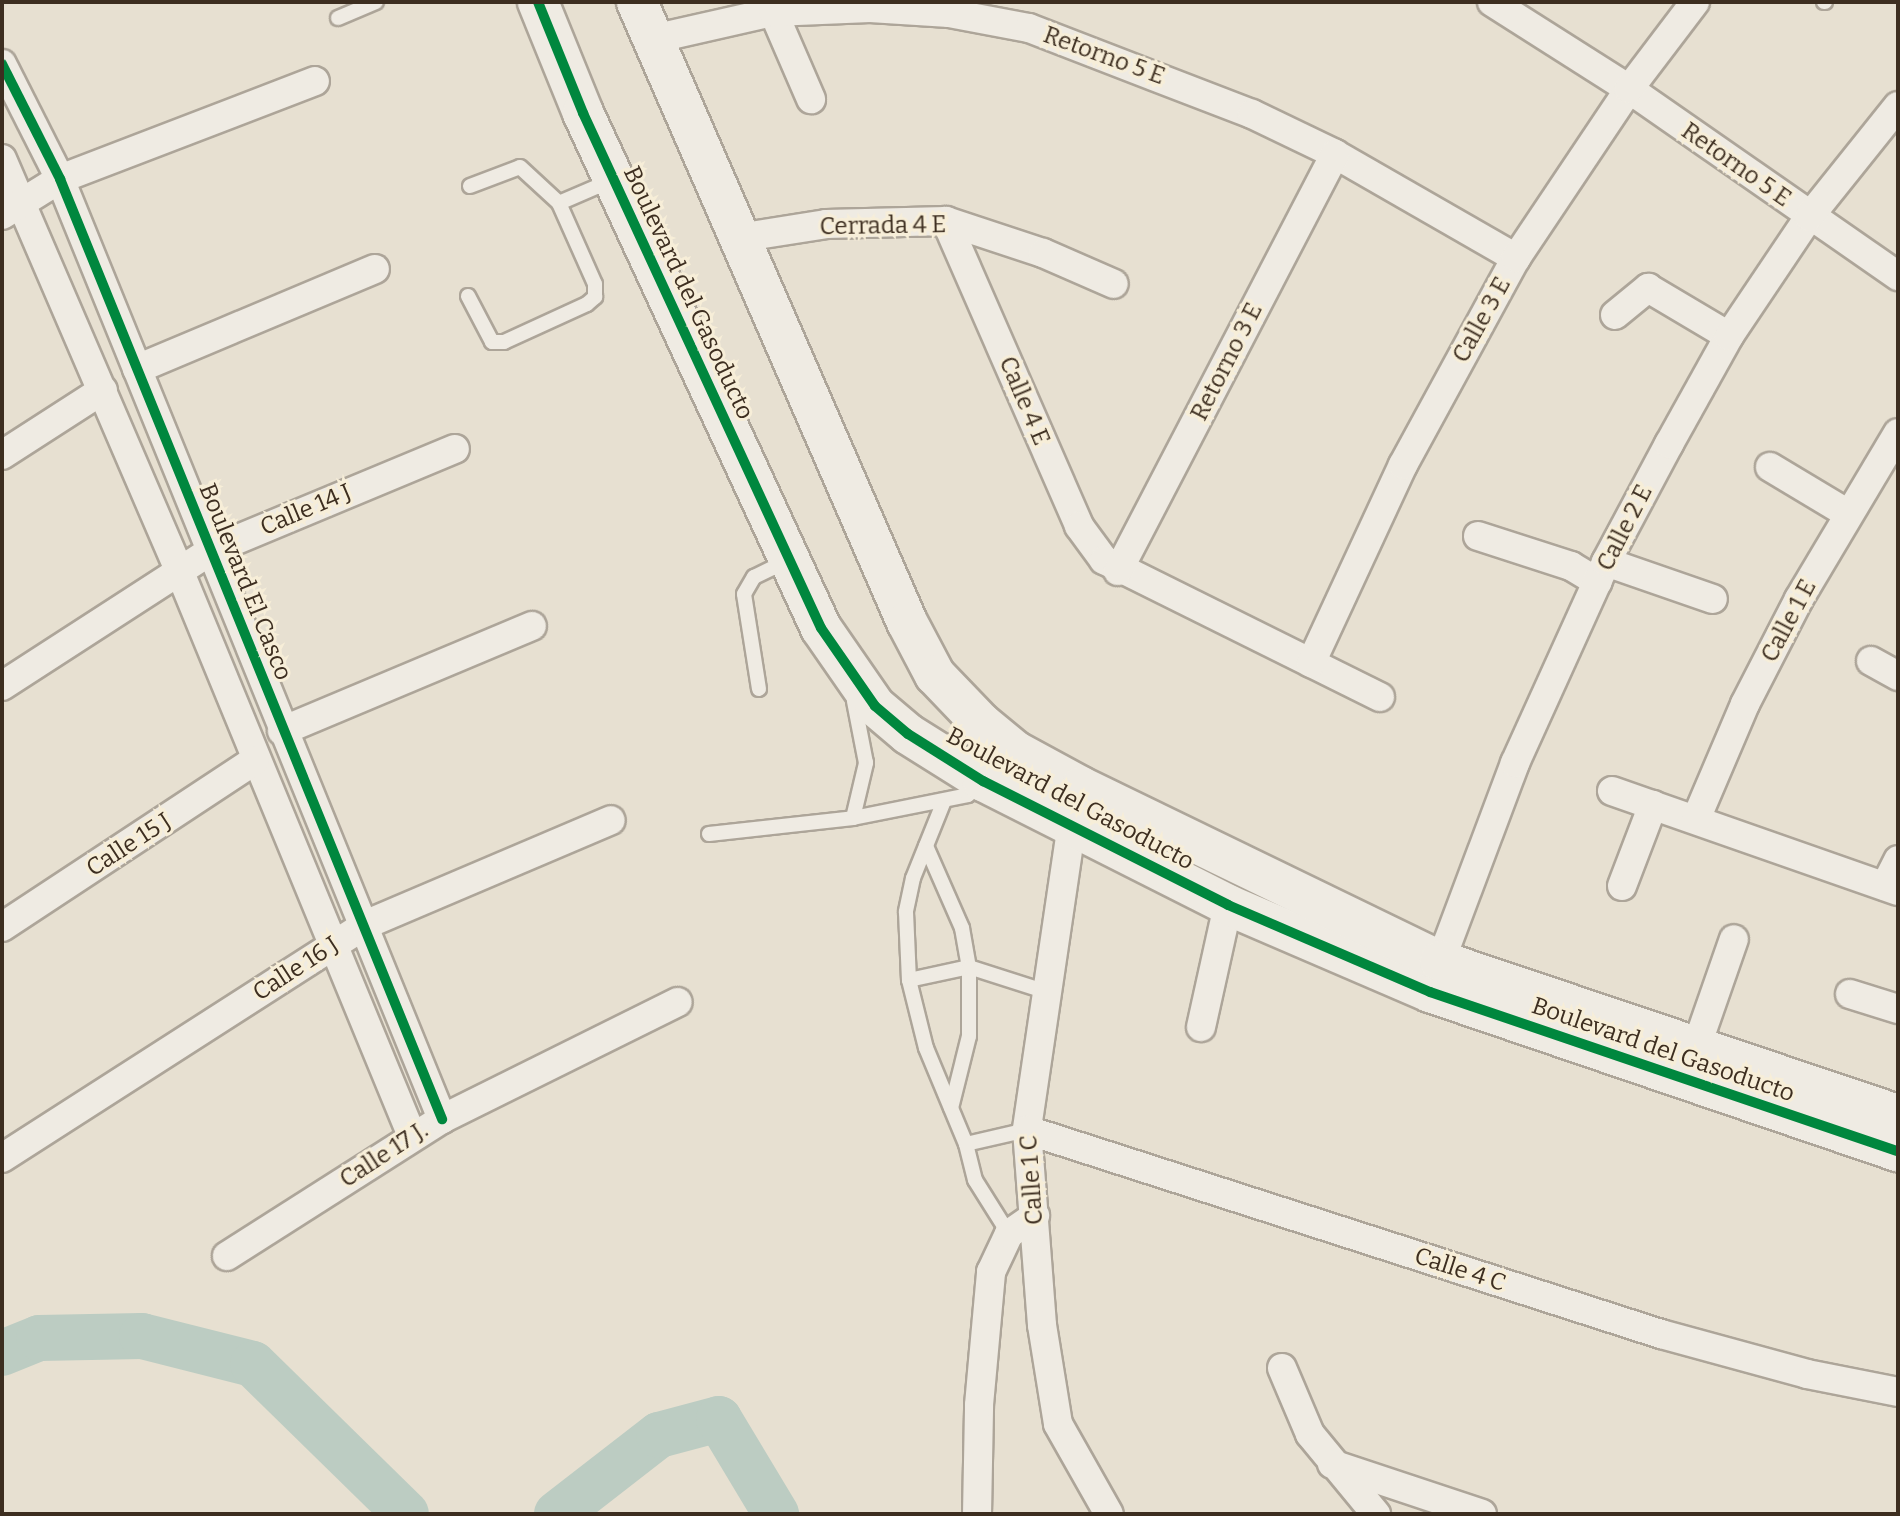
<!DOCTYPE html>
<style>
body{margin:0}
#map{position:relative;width:1900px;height:1516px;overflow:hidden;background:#e7e0d1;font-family:Bitter,serif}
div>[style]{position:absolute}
.river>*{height:46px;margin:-23px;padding:0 23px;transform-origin:23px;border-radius:23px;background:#bcccc2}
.roads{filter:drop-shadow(2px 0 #ada599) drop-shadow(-2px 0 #ada599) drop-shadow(0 2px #ada599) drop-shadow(0 -2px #ada599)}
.lane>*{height:14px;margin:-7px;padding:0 7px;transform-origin:7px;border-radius:7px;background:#efebe3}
.street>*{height:28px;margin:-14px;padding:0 14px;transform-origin:14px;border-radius:14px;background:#efebe3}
.secondary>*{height:40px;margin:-20px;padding:0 20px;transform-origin:20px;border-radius:20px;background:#efebe3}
.cycleway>*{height:10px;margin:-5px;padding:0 5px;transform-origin:5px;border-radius:5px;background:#00873e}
span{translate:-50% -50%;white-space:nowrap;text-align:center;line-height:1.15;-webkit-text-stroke:6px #f7eed8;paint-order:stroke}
.street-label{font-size:24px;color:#3d2e20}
.frame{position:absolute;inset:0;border:4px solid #3d2e20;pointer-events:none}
</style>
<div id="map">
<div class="river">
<i style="left:2px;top:1353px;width:40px;rotate:-22deg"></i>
<i style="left:39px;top:1338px;width:103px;rotate:-1.1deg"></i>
<i style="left:142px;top:1336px;width:114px;rotate:14.2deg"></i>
<i style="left:253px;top:1364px;width:214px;rotate:44.4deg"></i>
<i style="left:557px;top:1514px;width:129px;rotate:-37.8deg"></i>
<i style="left:659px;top:1435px;width:62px;rotate:-14.9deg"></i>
<i style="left:719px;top:1419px;width:111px;rotate:59deg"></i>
</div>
<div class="roads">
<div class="lane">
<i style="left:1824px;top:2px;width:1px"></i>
<i style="left:338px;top:18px;width:41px;rotate:-22.8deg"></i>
<i style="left:470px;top:186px;width:53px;rotate:-20.8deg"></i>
<i style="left:520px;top:167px;width:53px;rotate:42.7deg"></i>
<i style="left:468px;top:296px;width:52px;rotate:62.4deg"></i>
<i style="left:492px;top:342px;width:12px"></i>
<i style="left:504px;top:342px;width:91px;rotate:-24.6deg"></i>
<i style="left:587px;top:304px;width:11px;rotate:-41deg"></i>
<i style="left:595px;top:297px;width:13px;rotate:-90deg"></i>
<i style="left:595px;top:284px;width:89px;rotate:-114deg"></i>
<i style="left:559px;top:203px;width:56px;rotate:-23.3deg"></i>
<i style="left:759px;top:689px;width:96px;rotate:-99deg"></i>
<i style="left:744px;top:594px;width:20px;rotate:-60deg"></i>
<i style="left:754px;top:577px;width:39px;rotate:-26deg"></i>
<i style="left:944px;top:801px;width:83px;rotate:111.9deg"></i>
<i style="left:913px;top:878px;width:35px;rotate:102deg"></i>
<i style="left:906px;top:912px;width:68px;rotate:87.5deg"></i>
<i style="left:909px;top:980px;width:70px;rotate:76deg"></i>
<i style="left:926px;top:1048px;width:104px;rotate:67.4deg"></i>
<i style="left:966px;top:1144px;width:37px;rotate:76deg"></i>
<i style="left:975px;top:1180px;width:64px;rotate:57.8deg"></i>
<i style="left:853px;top:818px;width:57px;rotate:-76.7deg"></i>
<i style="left:866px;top:763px;width:63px;rotate:-101deg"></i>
<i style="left:709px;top:834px;width:145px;rotate:-6.3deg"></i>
<i style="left:853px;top:818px;width:117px;rotate:-11.3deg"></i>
<i style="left:968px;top:795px;width:21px;rotate:-43deg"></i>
<i style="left:983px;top:781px;width:50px;rotate:-92.3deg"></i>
<i style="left:926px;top:846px;width:90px;rotate:66.3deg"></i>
<i style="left:962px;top:928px;width:40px;rotate:80deg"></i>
<i style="left:969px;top:967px;width:69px;rotate:90deg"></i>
<i style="left:969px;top:1036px;width:74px;rotate:104deg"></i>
<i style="left:909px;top:980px;width:61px;rotate:-12.2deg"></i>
<i style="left:969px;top:967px;width:82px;rotate:17.8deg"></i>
<i style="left:966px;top:1144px;width:63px;rotate:-12.9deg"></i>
</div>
<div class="street">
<i style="left:769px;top:2px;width:106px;rotate:66.6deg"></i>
<i style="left:1492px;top:2px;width:162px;rotate:32.4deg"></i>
<i style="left:1629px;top:89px;width:328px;rotate:34.8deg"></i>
<i style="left:653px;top:39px;width:123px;rotate:-12.7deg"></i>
<i style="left:773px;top:12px;width:97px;rotate:-2.4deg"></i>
<i style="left:870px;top:8px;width:79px;rotate:3.6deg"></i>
<i style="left:949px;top:13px;width:81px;rotate:10.6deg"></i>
<i style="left:1029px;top:28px;width:239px;rotate:21.1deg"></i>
<i style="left:1252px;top:114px;width:92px;rotate:25.7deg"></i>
<i style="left:1335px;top:154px;width:209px;rotate:29.9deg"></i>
<i style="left:2px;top:64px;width:129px;rotate:63.2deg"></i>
<i style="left:60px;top:179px;width:1015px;rotate:67.88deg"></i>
<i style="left:2px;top:159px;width:447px;rotate:66.7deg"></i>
<i style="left:179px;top:570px;width:612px;rotate:67.62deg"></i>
<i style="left:2px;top:215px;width:68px;rotate:-31.8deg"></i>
<i style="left:60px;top:179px;width:273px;rotate:-21deg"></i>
<i style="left:946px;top:221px;width:333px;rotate:66.4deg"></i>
<i style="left:1079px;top:526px;width:42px;rotate:53.7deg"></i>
<i style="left:1104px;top:560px;width:308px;rotate:26.4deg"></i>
<i style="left:738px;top:238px;width:89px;rotate:-9deg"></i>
<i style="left:826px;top:224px;width:120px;rotate:-1.4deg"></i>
<i style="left:946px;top:221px;width:102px;rotate:18.3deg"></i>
<i style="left:1043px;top:253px;width:77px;rotate:23.6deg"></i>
<i style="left:1615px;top:315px;width:43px;rotate:-39.3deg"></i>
<i style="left:1648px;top:288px;width:94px;rotate:30.7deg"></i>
<i style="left:137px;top:369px;width:258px;rotate:-22.8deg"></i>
<i style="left:2px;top:455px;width:120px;rotate:-32.8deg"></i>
<i style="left:1770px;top:467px;width:90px;rotate:30.9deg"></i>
<i style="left:1478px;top:536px;width:98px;rotate:17.9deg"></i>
<i style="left:1571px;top:566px;width:31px;rotate:31deg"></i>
<i style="left:1606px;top:562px;width:113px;rotate:19.1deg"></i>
<i style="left:1118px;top:571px;width:470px;rotate:-62.5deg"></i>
<i style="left:1871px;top:661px;width:31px;rotate:29deg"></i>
<i style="left:1311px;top:663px;width:218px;rotate:-65.1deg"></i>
<i style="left:1403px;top:465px;width:236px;rotate:-61.4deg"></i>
<i style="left:1516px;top:258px;width:203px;rotate:-56.2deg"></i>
<i style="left:1629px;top:89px;width:109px;rotate:-52.8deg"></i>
<i style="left:2px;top:686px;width:250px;rotate:-32.9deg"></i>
<i style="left:212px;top:550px;width:263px;rotate:-22.6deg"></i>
<i style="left:282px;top:731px;width:271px;rotate:-22.8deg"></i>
<i style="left:1612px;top:791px;width:303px;rotate:19.3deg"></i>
<i style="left:1074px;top:810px;width:323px;rotate:98.4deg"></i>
<i style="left:1027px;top:1130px;width:196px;rotate:85.6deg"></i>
<i style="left:1042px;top:1325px;width:100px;rotate:80.8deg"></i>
<i style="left:1058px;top:1424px;width:103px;rotate:60.5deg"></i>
<i style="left:1696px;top:819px;width:125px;rotate:-66.9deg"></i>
<i style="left:1745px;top:704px;width:118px;rotate:-62.8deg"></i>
<i style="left:1799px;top:599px;width:193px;rotate:-59.2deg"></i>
<i style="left:1622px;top:886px;width:87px;rotate:-69.1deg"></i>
<i style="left:1885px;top:886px;width:29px;rotate:-63deg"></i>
<i style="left:2px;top:927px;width:303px;rotate:-33.4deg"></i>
<i style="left:1435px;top:976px;width:228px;rotate:-69.4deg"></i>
<i style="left:1515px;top:763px;width:221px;rotate:-65.6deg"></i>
<i style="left:1606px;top:562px;width:134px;rotate:-61.9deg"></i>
<i style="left:1669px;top:444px;width:124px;rotate:-60.9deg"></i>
<i style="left:1729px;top:336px;width:143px;rotate:-56.1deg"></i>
<i style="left:1809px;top:217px;width:142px;rotate:-51.3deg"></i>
<i style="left:1850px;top:994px;width:50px;rotate:17.4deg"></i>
<i style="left:1201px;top:1027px;width:125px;rotate:-77.5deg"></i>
<i style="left:1696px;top:1048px;width:115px;rotate:-70.8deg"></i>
<i style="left:1027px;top:1130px;width:666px;rotate:17.84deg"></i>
<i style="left:1661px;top:1334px;width:151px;rotate:15.3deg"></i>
<i style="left:1807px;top:1374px;width:93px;rotate:11.2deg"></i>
<i style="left:2px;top:1158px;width:431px;rotate:-32.7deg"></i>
<i style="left:365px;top:925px;width:267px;rotate:-23.1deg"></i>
<i style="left:227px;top:1256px;width:255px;rotate:-32.5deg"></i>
<i style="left:442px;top:1119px;width:263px;rotate:-26.4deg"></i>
<i style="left:1282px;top:1368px;width:72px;rotate:67deg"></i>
<i style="left:1310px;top:1434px;width:104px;rotate:50.5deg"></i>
<i style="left:1332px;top:1464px;width:158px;rotate:18.4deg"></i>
<i style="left:977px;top:1514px;width:109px;rotate:-88.9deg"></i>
<i style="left:979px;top:1405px;width:134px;rotate:-84.8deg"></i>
<i style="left:991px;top:1272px;width:42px;rotate:-64.7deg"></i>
<i style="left:1009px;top:1234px;width:32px;rotate:-35deg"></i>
</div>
<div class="secondary">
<i style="left:538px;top:2px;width:120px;rotate:67.9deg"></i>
<i style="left:583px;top:113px;width:567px;rotate:65.2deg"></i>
<i style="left:821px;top:628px;width:95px;rotate:55.3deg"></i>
<i style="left:875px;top:706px;width:43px;rotate:40.3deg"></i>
<i style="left:908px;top:734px;width:89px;rotate:32.1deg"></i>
<i style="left:983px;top:781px;width:275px;rotate:26.8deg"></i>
<i style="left:1228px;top:905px;width:220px;rotate:23.3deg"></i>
<i style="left:1430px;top:992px;width:494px;rotate:18.8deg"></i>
<i style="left:637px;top:2px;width:676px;rotate:66.47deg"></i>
<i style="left:907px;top:622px;width:60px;rotate:62.2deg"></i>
<i style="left:935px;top:675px;width:66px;rotate:46.2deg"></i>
<i style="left:981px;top:723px;width:44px;rotate:39.5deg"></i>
<i style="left:1015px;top:751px;width:75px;rotate:28.6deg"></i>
<i style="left:1081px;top:787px;width:399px;rotate:25.9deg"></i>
<i style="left:1440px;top:961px;width:483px;rotate:18.6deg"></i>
</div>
</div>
<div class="cycleway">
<i style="left:538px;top:2px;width:120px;rotate:67.9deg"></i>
<i style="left:583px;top:113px;width:567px;rotate:65.2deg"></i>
<i style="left:821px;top:628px;width:95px;rotate:55.3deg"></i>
<i style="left:875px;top:706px;width:43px;rotate:40.3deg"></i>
<i style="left:908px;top:734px;width:89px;rotate:32.1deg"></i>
<i style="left:983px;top:781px;width:275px;rotate:26.8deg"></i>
<i style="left:1228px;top:905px;width:220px;rotate:23.3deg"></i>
<i style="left:1430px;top:992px;width:494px;rotate:18.8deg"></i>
<i style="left:2px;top:64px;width:129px;rotate:63.2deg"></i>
<i style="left:60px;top:179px;width:1015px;rotate:67.88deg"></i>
</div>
<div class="street-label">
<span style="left:1104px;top:56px;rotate:20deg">Retorno 5 E</span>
<span style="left:1736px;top:165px;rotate:35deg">Retorno 5 E</span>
<span style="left:883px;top:226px;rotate:-1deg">Cerrada 4 E</span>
<span style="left:688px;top:293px;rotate:65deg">Boulevard del Gasoducto</span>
<span style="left:1482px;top:320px;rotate:-61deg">Calle 3 E</span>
<span style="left:1227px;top:362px;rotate:-63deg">Retorno 3 E</span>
<span style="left:1024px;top:401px;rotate:67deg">Calle 4 E</span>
<span style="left:306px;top:510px;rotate:-23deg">Calle 14 J</span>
<span style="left:1625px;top:528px;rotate:-63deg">Calle 2 E</span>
<span style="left:245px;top:582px;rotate:68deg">Boulevard El Casco</span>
<span style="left:1789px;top:621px;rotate:-62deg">Calle 1 E</span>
<span style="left:1070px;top:799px;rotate:28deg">Boulevard del Gasoducto</span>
<span style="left:129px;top:845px;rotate:-33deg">Calle 15 J</span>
<span style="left:296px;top:969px;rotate:-33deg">Calle 16 J</span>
<span style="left:1663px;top:1050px;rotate:19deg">Boulevard del Gasoducto</span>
<span style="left:384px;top:1155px;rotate:-33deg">Calle 17 J.</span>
<span style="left:1032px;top:1180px;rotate:-94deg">Calle 1 C</span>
<span style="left:1460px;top:1270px;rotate:18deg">Calle 4 C</span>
</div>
<div class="frame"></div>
</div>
